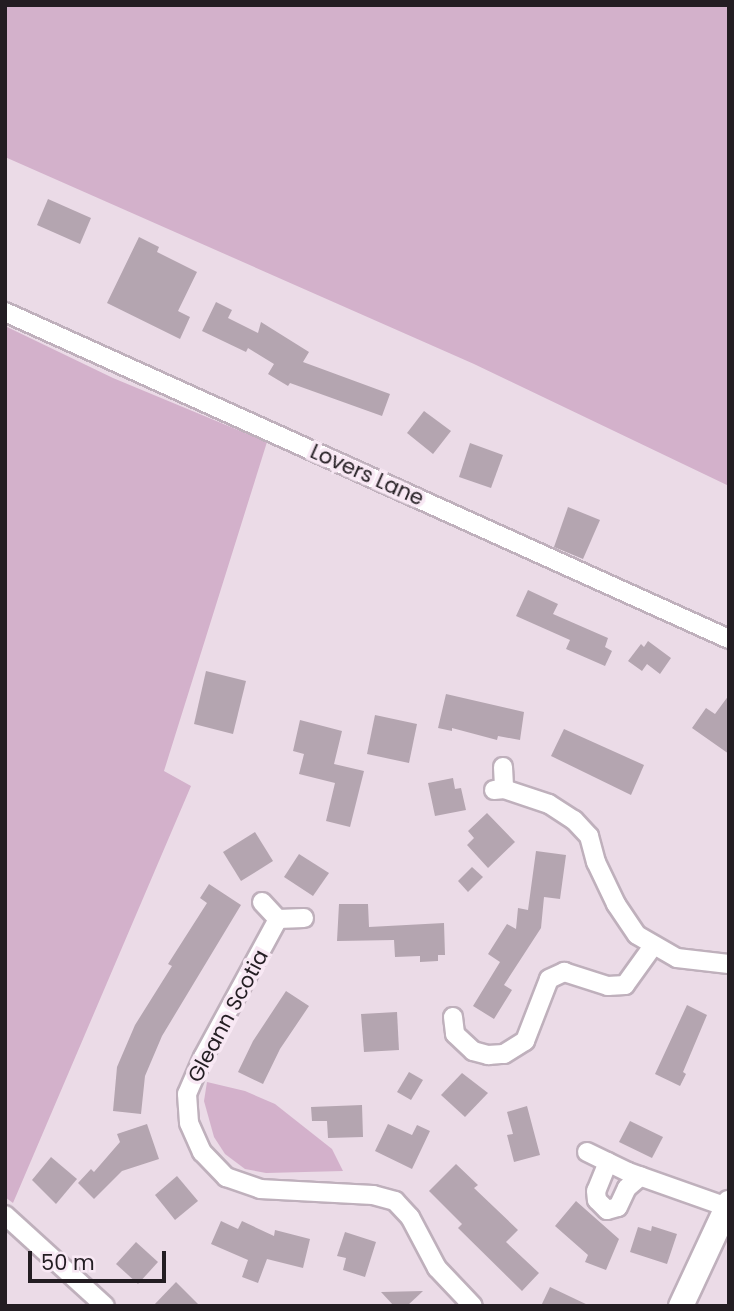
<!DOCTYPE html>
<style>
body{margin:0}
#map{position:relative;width:734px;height:1311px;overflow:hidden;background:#ebdbe7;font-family:Poppins,sans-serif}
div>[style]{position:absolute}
.green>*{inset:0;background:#d3b1cb}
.building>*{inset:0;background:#b4a5b0}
.roads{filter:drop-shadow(2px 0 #bfb0bc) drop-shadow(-2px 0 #bfb0bc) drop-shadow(0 2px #bfb0bc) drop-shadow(0 -2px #bfb0bc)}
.street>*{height:18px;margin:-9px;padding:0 9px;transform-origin:9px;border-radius:9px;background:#fff}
.secondary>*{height:24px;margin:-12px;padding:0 12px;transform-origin:12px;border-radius:12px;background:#fff}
span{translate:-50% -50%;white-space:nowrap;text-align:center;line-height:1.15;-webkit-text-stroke:7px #f8e8f4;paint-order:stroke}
.street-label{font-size:21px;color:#231d22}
.frame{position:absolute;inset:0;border:7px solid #231d22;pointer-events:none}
.scale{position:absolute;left:28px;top:1251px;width:138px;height:32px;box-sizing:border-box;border:4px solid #231d22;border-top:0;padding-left:9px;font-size:21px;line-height:24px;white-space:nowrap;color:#231d22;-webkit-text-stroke:5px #f8e8f4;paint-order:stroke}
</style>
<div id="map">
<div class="green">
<i style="clip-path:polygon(5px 5px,729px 5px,729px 486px,474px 364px,5px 157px)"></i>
<i style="clip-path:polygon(5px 326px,113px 378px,267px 442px,164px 771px,191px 786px,13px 1203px,5px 1197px)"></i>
<i style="clip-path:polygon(207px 1082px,245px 1091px,275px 1104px,332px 1149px,343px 1171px,266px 1173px,245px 1169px,225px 1154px,214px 1137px,204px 1101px)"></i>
</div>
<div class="building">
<i style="clip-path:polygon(48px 199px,91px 218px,80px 244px,37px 225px)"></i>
<i style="clip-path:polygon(139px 237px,159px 247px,157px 252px,197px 272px,178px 311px,190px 317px,180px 339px,107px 303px)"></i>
<i style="clip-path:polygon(216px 302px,232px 310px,228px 318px,258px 333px,261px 322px,309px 352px,303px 362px,390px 394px,382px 416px,290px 383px,288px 386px,268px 374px,274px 364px,248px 348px,246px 352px,202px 331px)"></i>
<i style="clip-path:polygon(424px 411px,451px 431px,433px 454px,407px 433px)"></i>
<i style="clip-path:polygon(470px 443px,503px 455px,491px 488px,459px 477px)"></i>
<i style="clip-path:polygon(568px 507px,600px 520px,583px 559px,554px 547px)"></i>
<i style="clip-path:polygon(528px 590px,558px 604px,553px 614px,608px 638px,605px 647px,612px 651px,605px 666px,566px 649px,570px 640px,516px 616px)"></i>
<i style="clip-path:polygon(648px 641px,671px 658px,660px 674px,647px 664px,642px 671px,628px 661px,641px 644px,644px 647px)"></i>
<i style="clip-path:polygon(206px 671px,246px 681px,233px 734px,194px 724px)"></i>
<i style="clip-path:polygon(446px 694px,524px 712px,520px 740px,498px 736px,497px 740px,452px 728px,452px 731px,438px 728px)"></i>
<i style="clip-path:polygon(729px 695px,729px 754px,692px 728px,706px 708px,715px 714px)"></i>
<i style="clip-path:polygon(375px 715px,417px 724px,409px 763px,367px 754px)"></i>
<i style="clip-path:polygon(300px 720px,342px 731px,334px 764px,364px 771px,350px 827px,326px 821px,335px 783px,299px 774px,304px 754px,293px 751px)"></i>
<i style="clip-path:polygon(564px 729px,644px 765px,631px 795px,551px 756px)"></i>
<i style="clip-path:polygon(453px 778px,455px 789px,461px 788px,466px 810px,435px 816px,428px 783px)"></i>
<i style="clip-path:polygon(487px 813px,515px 842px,488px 868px,467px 845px,474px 838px,468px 831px)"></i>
<i style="clip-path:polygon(255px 832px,273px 861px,241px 881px,223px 852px)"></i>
<i style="clip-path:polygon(536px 851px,566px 855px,560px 899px,544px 897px,541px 928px,504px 985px,512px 990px,494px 1019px,473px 1006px,500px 962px,488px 954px,507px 924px,516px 929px,518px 908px,528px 910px)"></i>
<i style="clip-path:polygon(299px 854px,329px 873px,313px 896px,284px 877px)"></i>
<i style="clip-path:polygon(472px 867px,483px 877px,468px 892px,458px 881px)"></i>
<i style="clip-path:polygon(209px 884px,241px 905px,162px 1036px,145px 1076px,141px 1114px,113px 1111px,117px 1067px,135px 1025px,172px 966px,168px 964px,207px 903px,200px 898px)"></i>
<i style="clip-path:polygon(339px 904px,368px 904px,369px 927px,444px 923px,445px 955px,438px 955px,438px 961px,420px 962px,420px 956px,395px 957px,394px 940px,337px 941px)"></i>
<i style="clip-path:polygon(286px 991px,309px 1006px,280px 1049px,263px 1084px,238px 1072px,253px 1041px)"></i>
<i style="clip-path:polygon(687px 1005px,707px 1015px,683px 1072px,686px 1074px,680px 1086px,655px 1074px)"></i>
<i style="clip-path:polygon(397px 1012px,399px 1050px,364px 1052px,361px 1014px)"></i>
<i style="clip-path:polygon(409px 1072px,423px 1080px,411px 1100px,397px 1092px)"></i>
<i style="clip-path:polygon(462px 1073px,488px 1093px,465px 1117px,441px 1095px)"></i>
<i style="clip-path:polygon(362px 1105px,363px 1137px,328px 1138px,327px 1121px,312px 1121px,311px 1107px)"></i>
<i style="clip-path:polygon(527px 1106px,540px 1155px,514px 1162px,507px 1135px,513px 1134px,507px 1112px)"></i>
<i style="clip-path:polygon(630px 1121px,663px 1137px,652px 1158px,619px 1142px)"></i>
<i style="clip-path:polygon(147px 1124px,159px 1159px,122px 1171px,94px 1199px,78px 1183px,91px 1169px,94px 1172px,120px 1142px,117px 1134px)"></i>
<i style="clip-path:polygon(388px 1124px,412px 1135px,417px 1125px,430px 1131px,412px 1169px,375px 1151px)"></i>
<i style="clip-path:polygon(51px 1157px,77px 1179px,56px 1204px,32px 1180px)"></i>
<i style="clip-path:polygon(456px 1164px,478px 1185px,474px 1188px,518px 1230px,506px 1242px,539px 1273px,522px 1291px,458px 1228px,462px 1224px,429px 1191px)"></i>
<i style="clip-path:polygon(177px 1176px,198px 1201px,175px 1220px,155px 1195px)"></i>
<i style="clip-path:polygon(576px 1201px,619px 1239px,606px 1270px,585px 1262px,588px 1255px,555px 1226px)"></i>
<i style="clip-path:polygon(221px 1221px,238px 1229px,242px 1221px,274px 1236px,275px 1230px,310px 1239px,303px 1268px,267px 1259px,258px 1283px,242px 1277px,248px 1260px,211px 1244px)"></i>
<i style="clip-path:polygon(652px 1226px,677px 1234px,667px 1264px,630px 1252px,638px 1227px,651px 1231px)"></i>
<i style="clip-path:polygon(345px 1232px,376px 1242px,365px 1277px,343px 1270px,346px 1258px,337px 1256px)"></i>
<i style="clip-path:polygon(136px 1242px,158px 1262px,138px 1284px,116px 1264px)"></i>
<i style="clip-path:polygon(176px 1282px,200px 1306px,153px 1306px)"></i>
<i style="clip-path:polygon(550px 1287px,590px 1306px,541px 1306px)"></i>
<i style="clip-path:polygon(423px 1291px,407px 1306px,394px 1306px,381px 1292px)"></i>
</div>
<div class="roads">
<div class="street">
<i style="left:5px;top:312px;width:794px;rotate:24.31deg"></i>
<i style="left:503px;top:767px;width:22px;rotate:87deg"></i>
<i style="left:494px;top:790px;width:10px;rotate:-6deg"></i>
<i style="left:504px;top:789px;width:47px;rotate:18.4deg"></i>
<i style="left:549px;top:804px;width:30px;rotate:33deg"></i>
<i style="left:574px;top:820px;width:22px;rotate:47deg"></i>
<i style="left:589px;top:836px;width:27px;rotate:75deg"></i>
<i style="left:596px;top:862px;width:47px;rotate:64.5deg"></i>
<i style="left:616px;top:904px;width:37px;rotate:56deg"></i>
<i style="left:637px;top:935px;width:46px;rotate:29.9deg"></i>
<i style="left:677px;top:958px;width:52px;rotate:6.6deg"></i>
<i style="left:262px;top:902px;width:23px;rotate:47deg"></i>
<i style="left:278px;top:919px;width:26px;rotate:-2deg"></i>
<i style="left:278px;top:919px;width:157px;rotate:118.5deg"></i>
<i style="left:203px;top:1057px;width:40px;rotate:113.4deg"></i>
<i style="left:187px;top:1094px;width:29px;rotate:86deg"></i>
<i style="left:189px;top:1123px;width:32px;rotate:66deg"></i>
<i style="left:202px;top:1152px;width:35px;rotate:46deg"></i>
<i style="left:226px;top:1177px;width:36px;rotate:19deg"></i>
<i style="left:260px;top:1189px;width:113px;rotate:3deg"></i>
<i style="left:373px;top:1195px;width:23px;rotate:15deg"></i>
<i style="left:395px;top:1201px;width:22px;rotate:47deg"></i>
<i style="left:410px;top:1217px;width:58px;rotate:62.1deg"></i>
<i style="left:437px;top:1268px;width:52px;rotate:46.5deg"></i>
<i style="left:453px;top:1017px;width:17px;rotate:83deg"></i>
<i style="left:455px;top:1034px;width:25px;rotate:43deg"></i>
<i style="left:473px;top:1051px;width:16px;rotate:15deg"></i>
<i style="left:488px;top:1055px;width:16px;rotate:-4deg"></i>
<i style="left:504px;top:1054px;width:25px;rotate:-32deg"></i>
<i style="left:525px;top:1041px;width:66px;rotate:-68.8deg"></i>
<i style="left:549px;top:979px;width:17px;rotate:-25deg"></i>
<i style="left:564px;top:972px;width:46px;rotate:17.7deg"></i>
<i style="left:608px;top:986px;width:17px;rotate:-3deg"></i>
<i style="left:625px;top:985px;width:48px;rotate:-54.3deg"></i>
<i style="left:587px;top:1152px;width:46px;rotate:26deg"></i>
<i style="left:628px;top:1172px;width:105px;rotate:19.5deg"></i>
<i style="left:608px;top:1162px;width:31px;rotate:112deg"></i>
<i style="left:596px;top:1191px;width:9px;rotate:84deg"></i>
<i style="left:597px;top:1200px;width:14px;rotate:45deg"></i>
<i style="left:607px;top:1210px;width:11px;rotate:-15deg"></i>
<i style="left:618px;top:1207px;width:21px;rotate:-65deg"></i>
<i style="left:627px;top:1188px;width:18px;rotate:-41deg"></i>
<i style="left:5px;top:1215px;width:135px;rotate:42.3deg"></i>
</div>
<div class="secondary">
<i style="left:681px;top:1306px;width:114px;rotate:-65deg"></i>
</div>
</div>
<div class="street-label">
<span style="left:367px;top:475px;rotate:24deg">Lovers Lane</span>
<span style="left:228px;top:1016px;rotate:-62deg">Gleann Scotia</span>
</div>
<div class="frame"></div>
<div class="scale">50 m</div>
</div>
